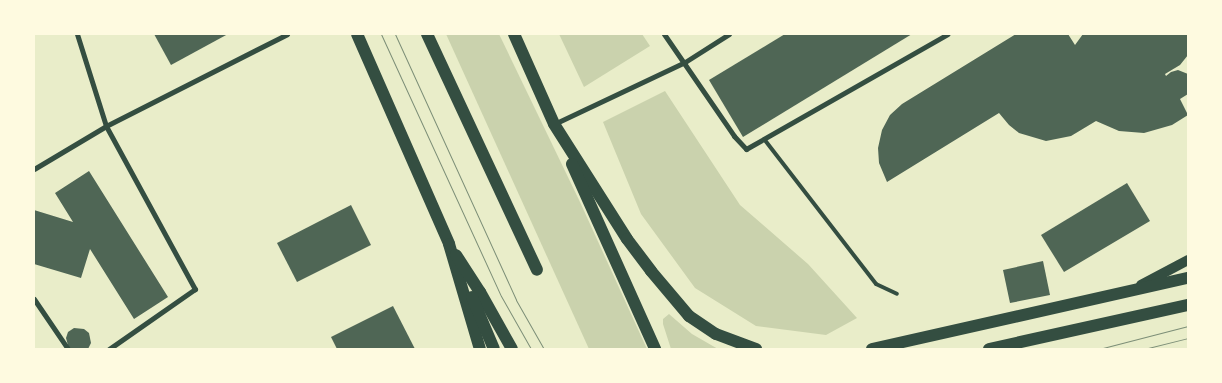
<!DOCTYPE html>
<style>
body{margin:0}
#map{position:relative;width:1222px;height:383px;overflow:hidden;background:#e9edc9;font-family:"Titillium Web",sans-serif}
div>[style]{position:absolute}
.green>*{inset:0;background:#cad2ad}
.building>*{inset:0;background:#4f6655}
.service>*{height:4px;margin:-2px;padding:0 2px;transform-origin:2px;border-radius:2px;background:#344e41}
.minor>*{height:5px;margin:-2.5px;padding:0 2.5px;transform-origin:2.5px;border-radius:2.5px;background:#344e41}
.secondary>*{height:10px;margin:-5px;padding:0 5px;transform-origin:5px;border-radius:5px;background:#344e41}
.primary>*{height:12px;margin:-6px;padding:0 6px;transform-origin:6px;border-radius:6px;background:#344e41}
.tram>*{height:1px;margin:-0.5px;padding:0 0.5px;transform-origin:0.5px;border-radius:0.5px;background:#7c8e77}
span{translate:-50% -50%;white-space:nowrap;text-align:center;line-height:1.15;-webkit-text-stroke:4px #fefae0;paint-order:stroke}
.frame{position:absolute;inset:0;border:35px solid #fefae0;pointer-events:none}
</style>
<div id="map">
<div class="green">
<i style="clip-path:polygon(446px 34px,499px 34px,580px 202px,647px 349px,589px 349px)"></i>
<i style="clip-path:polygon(559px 34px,642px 34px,650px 46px,584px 87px)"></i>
<i style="clip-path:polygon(665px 91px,740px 205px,808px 264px,857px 318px,826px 335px,756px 326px,695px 288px,641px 214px,603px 122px)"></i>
<i style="clip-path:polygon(669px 314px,692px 334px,718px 349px,671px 349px,663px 324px,663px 319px)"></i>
</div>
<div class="building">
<i style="clip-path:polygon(154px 34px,228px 34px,171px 65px)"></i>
<i style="clip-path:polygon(785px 34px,912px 34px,743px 137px,709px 80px)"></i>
<i style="clip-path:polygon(1016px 34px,1068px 34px,1075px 45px,1083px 34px,1188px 34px,1188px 55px,1180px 65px,1165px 74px,1166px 76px,1171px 72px,1178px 70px,1188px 74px,1188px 94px,1180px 99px,1188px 115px,1172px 125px,1144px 133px,1119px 131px,1096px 121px,1071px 136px,1046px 141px,1019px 133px,1009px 125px,999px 113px,887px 182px,879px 163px,878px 148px,882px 130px,890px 115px,902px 104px)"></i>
<i style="clip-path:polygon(89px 171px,168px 297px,134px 319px,90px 249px,81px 278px,34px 264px,34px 210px,73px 222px,55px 193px)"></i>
<i style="clip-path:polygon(1127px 183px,1150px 221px,1064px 272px,1041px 235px)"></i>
<i style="clip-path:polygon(351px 205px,371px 245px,297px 282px,277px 243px)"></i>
<i style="clip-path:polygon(1043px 261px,1050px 295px,1010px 303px,1003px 270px)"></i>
<i style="clip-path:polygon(393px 306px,415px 349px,337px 349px,331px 337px)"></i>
<i style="clip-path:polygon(74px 328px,84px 329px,89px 333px,91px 343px,88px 349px,69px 349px,66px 338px,68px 332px)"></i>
</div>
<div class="service">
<i style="left:764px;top:139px;width:183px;rotate:52.3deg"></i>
<i style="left:876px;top:284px;width:23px;rotate:25deg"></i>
</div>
<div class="minor">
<i style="left:77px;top:34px;width:96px;rotate:72.5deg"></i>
<i style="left:106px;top:126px;width:186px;rotate:61.4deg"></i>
<i style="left:195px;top:289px;width:105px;rotate:145.1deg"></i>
<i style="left:664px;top:34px;width:124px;rotate:55.5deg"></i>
<i style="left:734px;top:136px;width:18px;rotate:47deg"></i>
<i style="left:746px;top:149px;width:232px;rotate:-29.7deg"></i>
<i style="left:554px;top:124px;width:145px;rotate:-25.3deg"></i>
<i style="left:685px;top:62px;width:52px;rotate:-32.5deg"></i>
<i style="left:34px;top:169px;width:84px;rotate:-30.8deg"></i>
<i style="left:106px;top:126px;width:203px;rotate:-26.9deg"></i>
<i style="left:34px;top:299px;width:60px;rotate:55.8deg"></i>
</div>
<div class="secondary">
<i style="left:1141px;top:285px;width:53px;rotate:-28deg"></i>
</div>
<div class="primary">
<i style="left:357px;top:34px;width:229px;rotate:66.3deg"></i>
<i style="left:449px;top:244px;width:109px;rotate:73.6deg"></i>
<i style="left:427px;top:34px;width:260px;rotate:65deg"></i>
<i style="left:514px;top:34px;width:98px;rotate:66deg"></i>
<i style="left:554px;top:124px;width:136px;rotate:57.6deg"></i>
<i style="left:627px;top:239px;width:40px;rotate:53deg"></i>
<i style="left:651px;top:271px;width:59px;rotate:49.8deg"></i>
<i style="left:689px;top:316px;width:32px;rotate:34deg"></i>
<i style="left:716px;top:334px;width:43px;rotate:20.6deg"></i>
<i style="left:572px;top:164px;width:203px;rotate:65.8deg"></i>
<i style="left:456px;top:255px;width:44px;rotate:57deg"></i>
<i style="left:480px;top:292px;width:65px;rotate:60.7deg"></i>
<i style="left:472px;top:297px;width:56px;rotate:67.1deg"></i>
<i style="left:872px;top:349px;width:324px;rotate:-12.7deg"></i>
<i style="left:989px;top:349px;width:204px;rotate:-12.5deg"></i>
</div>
<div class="tram">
<i style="left:381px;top:34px;width:288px;rotate:65.4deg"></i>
<i style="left:501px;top:296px;width:61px;rotate:60.5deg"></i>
<i style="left:395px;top:34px;width:292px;rotate:65.5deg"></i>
<i style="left:516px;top:300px;width:56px;rotate:60.3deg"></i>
<i style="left:1099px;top:349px;width:92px;rotate:-14.5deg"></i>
<i style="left:1144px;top:349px;width:45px;rotate:-14deg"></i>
</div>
<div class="frame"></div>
</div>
